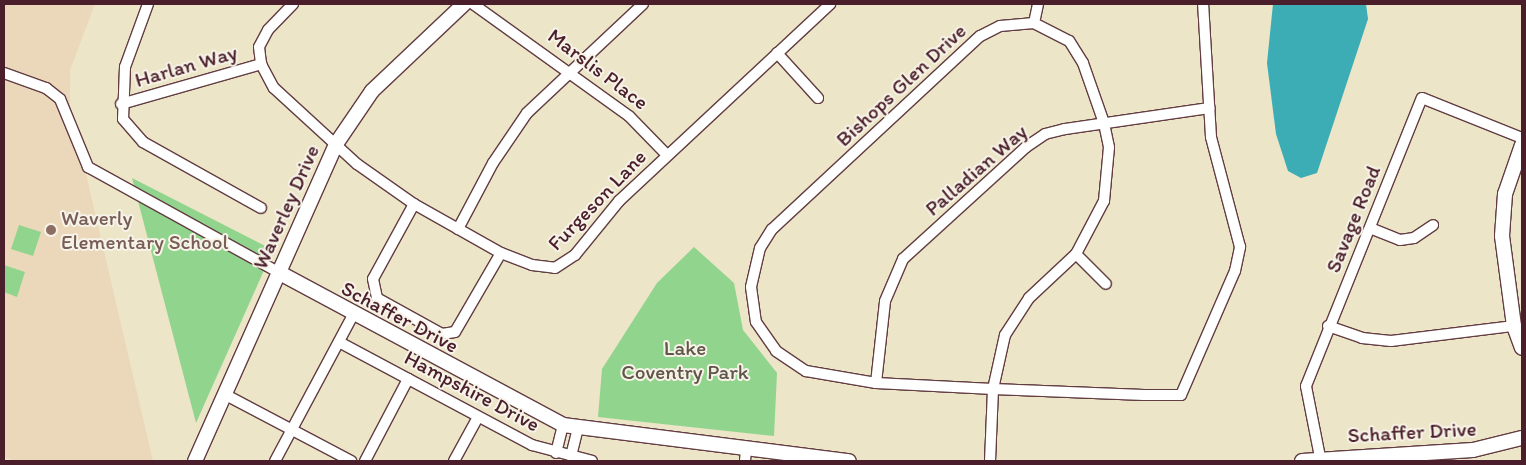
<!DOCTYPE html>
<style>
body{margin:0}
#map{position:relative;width:1526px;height:465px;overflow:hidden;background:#ece5c7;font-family:Itim,sans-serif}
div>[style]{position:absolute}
.built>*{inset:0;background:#ebd8ba}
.green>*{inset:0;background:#91d48d}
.water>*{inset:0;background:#3cadb5}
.roads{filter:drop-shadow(1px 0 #623d42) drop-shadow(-1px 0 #623d42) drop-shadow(0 1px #623d42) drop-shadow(0 -1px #623d42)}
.street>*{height:10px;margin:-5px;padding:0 5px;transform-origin:5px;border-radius:5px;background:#fff}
.secondary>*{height:14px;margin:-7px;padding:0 7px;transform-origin:7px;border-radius:7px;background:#fff}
.dots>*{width:14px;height:14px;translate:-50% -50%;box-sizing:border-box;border:2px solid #f7f3e8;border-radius:50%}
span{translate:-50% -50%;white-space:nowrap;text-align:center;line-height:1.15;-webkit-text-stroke:4px #f7f3e8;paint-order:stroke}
.street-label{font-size:21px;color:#4a1f2b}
.education-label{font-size:21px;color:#785e54}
.left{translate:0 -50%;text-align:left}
.park-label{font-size:21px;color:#5f5548}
.frame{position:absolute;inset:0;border:5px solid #4a1f2b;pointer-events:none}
</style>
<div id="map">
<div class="built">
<i style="clip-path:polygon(4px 4px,95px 4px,70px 70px,70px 106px,153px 461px,14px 461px,4px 457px)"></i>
</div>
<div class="green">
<i style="clip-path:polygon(132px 178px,273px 250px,196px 423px)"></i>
<i style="clip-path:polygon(19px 225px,41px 232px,33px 256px,11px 249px)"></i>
<i style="clip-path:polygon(694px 247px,734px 283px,743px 330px,777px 373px,774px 436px,598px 417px,602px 369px,657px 283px)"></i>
<i style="clip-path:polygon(4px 265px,25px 272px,17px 297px,4px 292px)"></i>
</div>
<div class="water">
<i style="clip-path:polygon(1273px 4px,1366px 4px,1368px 19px,1317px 173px,1301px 178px,1288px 171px,1276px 134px,1267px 63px)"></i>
</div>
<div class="roads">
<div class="street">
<i style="left:148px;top:4px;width:67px;rotate:110.1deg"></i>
<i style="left:125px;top:67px;width:52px;rotate:92.2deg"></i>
<i style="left:123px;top:119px;width:30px;rotate:49deg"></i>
<i style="left:143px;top:142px;width:135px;rotate:29.2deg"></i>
<i style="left:293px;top:4px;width:36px;rotate:134deg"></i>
<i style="left:268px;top:30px;width:19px;rotate:118deg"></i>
<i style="left:259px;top:47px;width:17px;rotate:83deg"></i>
<i style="left:261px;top:64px;width:27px;rotate:62deg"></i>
<i style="left:274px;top:88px;width:113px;rotate:42.5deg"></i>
<i style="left:357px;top:164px;width:70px;rotate:35.1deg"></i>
<i style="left:414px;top:204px;width:100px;rotate:29.4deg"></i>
<i style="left:501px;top:253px;width:33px;rotate:21deg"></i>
<i style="left:532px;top:265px;width:23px;rotate:7deg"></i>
<i style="left:555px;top:268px;width:24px;rotate:-33deg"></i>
<i style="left:575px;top:255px;width:70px;rotate:-50.8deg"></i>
<i style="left:619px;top:201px;width:289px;rotate:-43deg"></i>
<i style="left:473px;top:4px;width:192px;rotate:35.7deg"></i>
<i style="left:629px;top:116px;width:54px;rotate:45.7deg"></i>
<i style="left:1034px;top:23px;width:19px;rotate:-78deg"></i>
<i style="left:777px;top:53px;width:61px;rotate:47.7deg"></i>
<i style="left:4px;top:73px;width:45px;rotate:19.7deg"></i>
<i style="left:46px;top:88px;width:18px;rotate:38deg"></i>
<i style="left:60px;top:99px;width:74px;rotate:67.6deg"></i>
<i style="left:88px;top:167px;width:217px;rotate:28.9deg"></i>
<i style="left:121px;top:104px;width:146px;rotate:-15.9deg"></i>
<i style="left:414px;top:204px;width:85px;rotate:118.7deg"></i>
<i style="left:373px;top:279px;width:19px;rotate:78deg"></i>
<i style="left:377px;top:298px;width:74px;rotate:29deg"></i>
<i style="left:442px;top:334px;width:13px;rotate:-9deg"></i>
<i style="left:455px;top:332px;width:91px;rotate:-59.8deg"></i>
<i style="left:1370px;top:228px;width:32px;rotate:22deg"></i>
<i style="left:1400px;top:240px;width:14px;rotate:-8deg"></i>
<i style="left:1414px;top:238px;width:23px;rotate:-34deg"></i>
<i style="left:458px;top:229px;width:75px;rotate:-62.1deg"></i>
<i style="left:493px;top:163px;width:60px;rotate:-55.8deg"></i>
<i style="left:527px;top:113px;width:159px;rotate:-43.2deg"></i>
<i style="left:1076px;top:254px;width:42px;rotate:45deg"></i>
<i style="left:1328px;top:326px;width:36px;rotate:19deg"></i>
<i style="left:1362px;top:338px;width:29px;rotate:6deg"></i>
<i style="left:1391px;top:341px;width:124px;rotate:-7deg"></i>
<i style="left:339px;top:342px;width:219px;rotate:28.1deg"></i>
<i style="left:532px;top:445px;width:62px;rotate:14.9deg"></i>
<i style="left:876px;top:383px;width:82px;rotate:-83.7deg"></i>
<i style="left:885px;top:301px;width:46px;rotate:-66.8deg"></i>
<i style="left:903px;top:259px;width:166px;rotate:-42.3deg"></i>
<i style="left:1026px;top:147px;width:23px;rotate:-34deg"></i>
<i style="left:1045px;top:134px;width:21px;rotate:-14deg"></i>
<i style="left:1065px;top:129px;width:146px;rotate:-8.3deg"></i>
<i style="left:224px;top:394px;width:144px;rotate:27.8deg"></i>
<i style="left:556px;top:453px;width:29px;rotate:-76deg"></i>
<i style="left:571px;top:456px;width:30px;rotate:-76deg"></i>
<i style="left:1320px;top:457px;width:72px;rotate:-101.2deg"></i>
<i style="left:1306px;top:386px;width:310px;rotate:-68.1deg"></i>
<i style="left:1422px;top:98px;width:108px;rotate:21.8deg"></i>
<i style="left:275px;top:461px;width:166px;rotate:-61.9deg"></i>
<i style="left:365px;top:461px;width:93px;rotate:-62.3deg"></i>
<i style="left:454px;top:461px;width:50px;rotate:-61.4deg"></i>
<i style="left:745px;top:461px;width:11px;rotate:-85deg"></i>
<i style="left:990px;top:461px;width:72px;rotate:-87.6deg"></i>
<i style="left:993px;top:389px;width:55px;rotate:-77.5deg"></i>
<i style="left:1005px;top:335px;width:44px;rotate:-57deg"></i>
<i style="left:1029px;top:298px;width:64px;rotate:-43.1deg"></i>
<i style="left:1076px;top:254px;width:60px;rotate:-62.2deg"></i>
<i style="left:1104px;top:201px;width:54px;rotate:-84.7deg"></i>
<i style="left:1109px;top:147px;width:25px;rotate:-102deg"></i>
<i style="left:1104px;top:123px;width:64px;rotate:-109.3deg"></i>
<i style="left:1083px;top:63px;width:26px;rotate:-122deg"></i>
<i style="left:1069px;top:41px;width:39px;rotate:-153deg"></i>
<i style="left:1034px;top:23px;width:34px;rotate:175deg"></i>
<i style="left:1000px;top:26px;width:22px;rotate:153deg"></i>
<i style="left:980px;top:36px;width:284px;rotate:137.1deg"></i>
<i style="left:772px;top:229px;width:22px;rotate:122deg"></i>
<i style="left:760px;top:248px;width:40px;rotate:103deg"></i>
<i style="left:751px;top:287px;width:35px;rotate:82deg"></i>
<i style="left:756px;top:322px;width:35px;rotate:55deg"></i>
<i style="left:776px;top:351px;width:36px;rotate:34deg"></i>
<i style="left:806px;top:371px;width:71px;rotate:9.7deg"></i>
<i style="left:876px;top:383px;width:117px;rotate:2.9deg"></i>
<i style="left:993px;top:389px;width:151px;rotate:2.3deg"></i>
<i style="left:1144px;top:395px;width:37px"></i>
<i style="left:1181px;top:395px;width:135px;rotate:-66.5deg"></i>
<i style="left:1235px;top:271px;width:25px;rotate:-78deg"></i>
<i style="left:1240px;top:247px;width:114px;rotate:-104.8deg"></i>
<i style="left:1211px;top:137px;width:133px;rotate:-93.4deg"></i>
</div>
<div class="secondary">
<i style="left:1522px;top:145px;width:52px;rotate:109.1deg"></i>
<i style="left:1505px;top:194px;width:42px;rotate:94.1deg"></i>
<i style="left:1502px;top:236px;width:91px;rotate:82.4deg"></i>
<i style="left:1514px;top:326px;width:23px;rotate:70deg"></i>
<i style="left:278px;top:272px;width:323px;rotate:28.2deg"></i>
<i style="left:563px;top:425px;width:288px;rotate:7.2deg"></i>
<i style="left:195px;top:461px;width:347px;rotate:-66deg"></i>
<i style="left:336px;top:144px;width:64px;rotate:-55.8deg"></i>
<i style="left:372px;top:91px;width:127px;rotate:-43.4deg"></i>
<i style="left:1302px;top:461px;width:171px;rotate:-3.7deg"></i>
<i style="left:1473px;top:450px;width:50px;rotate:-13.8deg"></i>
</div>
</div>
<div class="dots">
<i style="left:51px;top:230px;background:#8d6e63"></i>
</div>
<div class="street-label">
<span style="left:186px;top:66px;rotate:-16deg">Harlan Way</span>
<span style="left:598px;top:69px;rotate:37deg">Marslis Place</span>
<span style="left:901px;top:85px;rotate:-43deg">Bishops Glen Drive</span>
<span style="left:976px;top:170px;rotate:-41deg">Palladian Way</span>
<span style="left:597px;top:200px;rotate:-46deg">Furgeson Lane</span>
<span style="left:286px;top:207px;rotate:-66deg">Waverley Drive</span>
<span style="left:1353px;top:219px;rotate:-68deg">Savage Road</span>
<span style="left:400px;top:317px;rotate:28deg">Schaffer Drive</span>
<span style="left:472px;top:391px;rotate:28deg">Hampshire Drive</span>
<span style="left:1412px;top:432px;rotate:-3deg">Schaffer Drive</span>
</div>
<div class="education-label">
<span class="left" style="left:61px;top:230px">Waverly<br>Elementary School</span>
</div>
<div class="park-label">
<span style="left:685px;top:360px">Lake<br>Coventry Park</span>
</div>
<div class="frame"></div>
</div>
